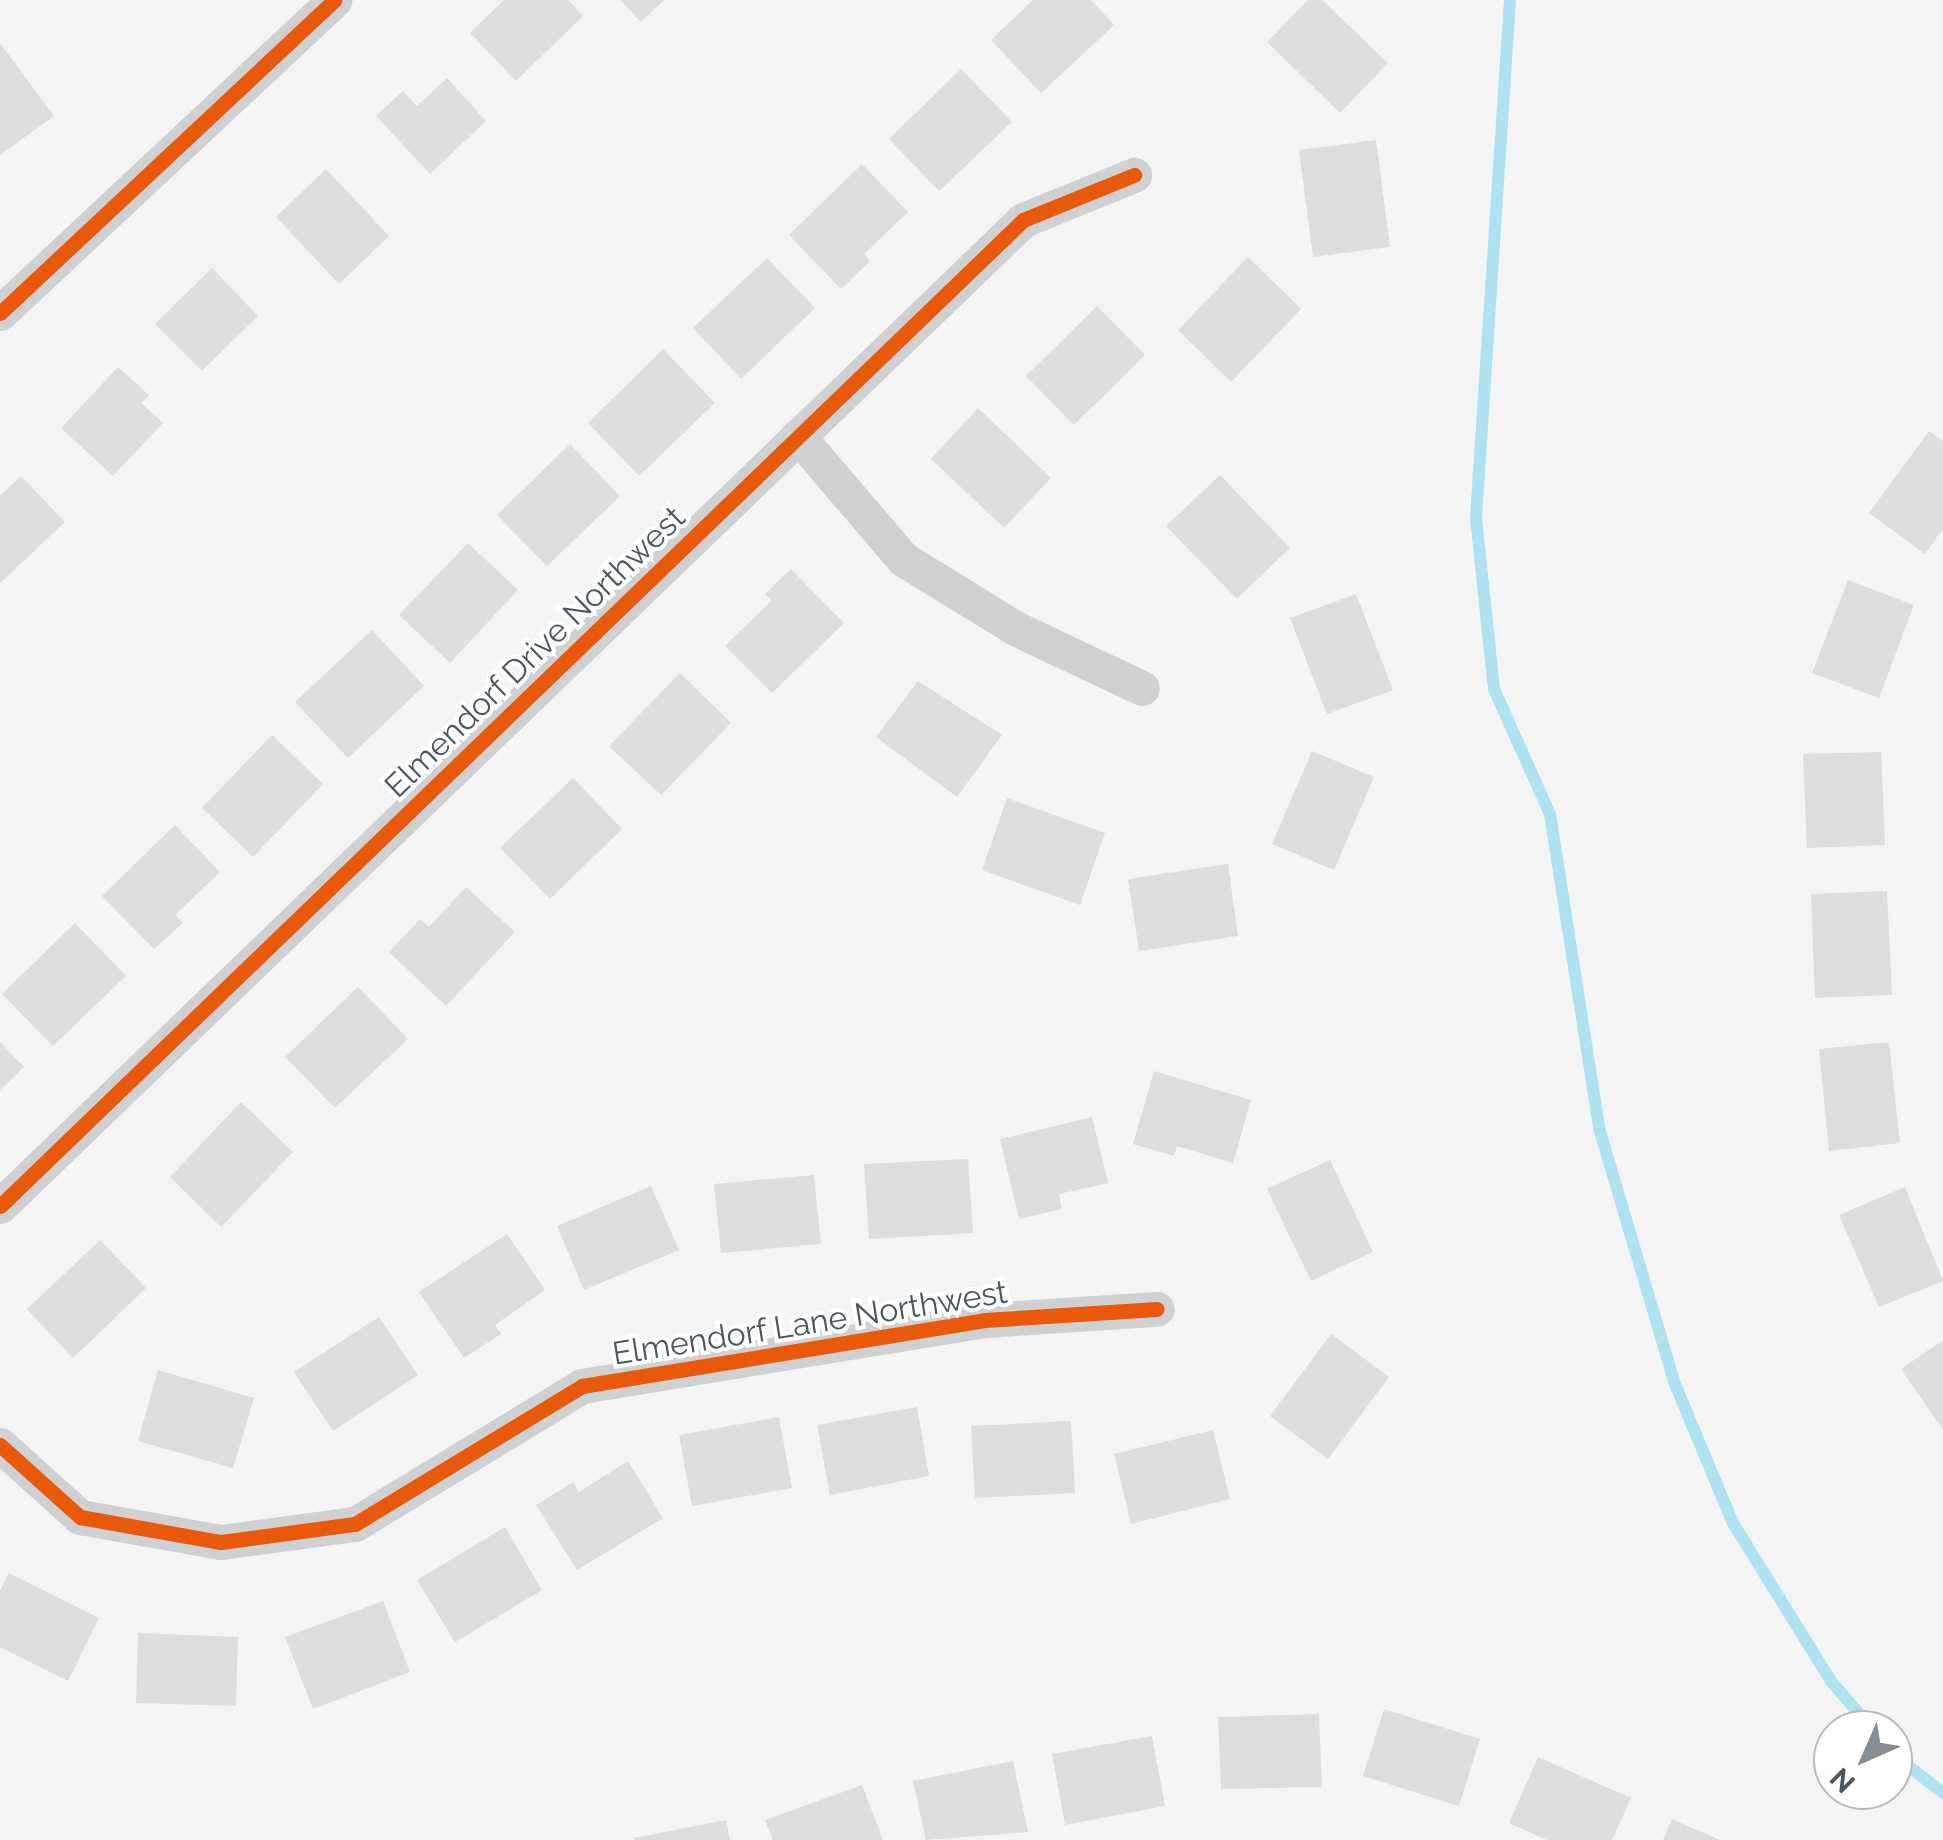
<!DOCTYPE html>
<style>
body{margin:0}
#map{position:relative;width:1943px;height:1840px;overflow:hidden;background:#f4f4f4;font-family:Raleway,sans-serif}
div>[style]{position:absolute}
.stream>*{height:12px;margin:-6px;padding:0 6px;transform-origin:6px;border-radius:6px;background:#aee2f0}
.building>*{inset:0;background:#ddddde}
.street>*{height:35px;margin:-17.5px;padding:0 17.5px;transform-origin:17.5px;border-radius:17.5px;background:#ced0d2}
.cycleway>*{height:15px;margin:-7.5px;padding:0 7.5px;transform-origin:7.5px;border-radius:7.5px;background:#e8590c}
span{translate:-50% -50%;white-space:nowrap;text-align:center;line-height:1.15;-webkit-text-stroke:8px #fff;paint-order:stroke}
.street-label{font-size:32px;color:#4a5661}
.north{position:absolute;left:1813px;top:1710px;width:100px;height:100px;box-sizing:border-box;background:#fff;border:2px solid #b7bbc0;border-radius:50%;rotate:225deg;font-size:28px;font-weight:700;line-height:40px;text-align:center;color:#4a5661}
.north::after{content:'';display:block;margin:auto;width:35px;height:45px;background:#868d94;clip-path:polygon(50% 0,100% 100%,50% 72%,0 100%)}
</style>
<div id="map">
<div class="stream">
<i style="left:1510px;top:0;width:519px;rotate:93.76deg"></i>
<i style="left:1476px;top:518px;width:172px;rotate:84deg"></i>
<i style="left:1494px;top:689px;width:137px;rotate:65.9deg"></i>
<i style="left:1550px;top:814px;width:318px;rotate:81.1deg"></i>
<i style="left:1599px;top:1128px;width:267px;rotate:73.5deg"></i>
<i style="left:1675px;top:1384px;width:151px;rotate:67.4deg"></i>
<i style="left:1733px;top:1523px;width:186px;rotate:58.2deg"></i>
<i style="left:1831px;top:1681px;width:65px;rotate:49.4deg"></i>
<i style="left:1893px;top:1754px;width:63px;rotate:38deg"></i>
</div>
<div class="building">
<i style="clip-path:polygon(504px 0,568px 0,583px 16px,516px 81px,470px 33px)"></i>
<i style="clip-path:polygon(620px 0,664px 0,641px 22px)"></i>
<i style="clip-path:polygon(1033px 0,1091px 0,1114px 25px,1041px 93px,991px 40px)"></i>
<i style="clip-path:polygon(1308px 0,1322px 0,1388px 63px,1340px 113px,1267px 42px)"></i>
<i style="clip-path:polygon(0 43px,54px 116px,0 155px)"></i>
<i style="clip-path:polygon(961px 69px,1012px 122px,939px 191px,889px 139px)"></i>
<i style="clip-path:polygon(447px 78px,486px 121px,430px 174px,376px 116px,403px 91px,417px 106px)"></i>
<i style="clip-path:polygon(1376px 140px,1390px 247px,1313px 257px,1299px 150px)"></i>
<i style="clip-path:polygon(862px 164px,908px 212px,864px 254px,870px 261px,841px 289px,789px 235px)"></i>
<i style="clip-path:polygon(326px 169px,389px 236px,339px 284px,276px 217px)"></i>
<i style="clip-path:polygon(1248px 257px,1301px 309px,1231px 382px,1178px 330px)"></i>
<i style="clip-path:polygon(767px 258px,815px 308px,741px 379px,693px 328px)"></i>
<i style="clip-path:polygon(212px 268px,258px 316px,202px 371px,155px 324px)"></i>
<i style="clip-path:polygon(1097px 306px,1145px 355px,1074px 425px,1026px 376px)"></i>
<i style="clip-path:polygon(663px 349px,715px 403px,639px 476px,588px 423px)"></i>
<i style="clip-path:polygon(118px 367px,149px 395px,141px 403px,163px 423px,113px 476px,61px 428px)"></i>
<i style="clip-path:polygon(978px 408px,1051px 478px,1004px 528px,931px 459px)"></i>
<i style="clip-path:polygon(1929px 431px,1943px 441px,1943px 529px,1925px 554px,1869px 513px)"></i>
<i style="clip-path:polygon(570px 444px,620px 496px,547px 566px,497px 515px)"></i>
<i style="clip-path:polygon(1220px 475px,1290px 548px,1237px 599px,1166px 526px)"></i>
<i style="clip-path:polygon(21px 476px,65px 522px,0 583px,0 496px)"></i>
<i style="clip-path:polygon(468px 543px,518px 590px,450px 663px,399px 615px)"></i>
<i style="clip-path:polygon(791px 569px,844px 623px,772px 693px,725px 646px,771px 601px,765px 594px)"></i>
<i style="clip-path:polygon(1848px 580px,1914px 605px,1879px 698px,1812px 673px)"></i>
<i style="clip-path:polygon(1356px 594px,1393px 690px,1327px 714px,1290px 618px)"></i>
<i style="clip-path:polygon(372px 630px,424px 686px,348px 758px,295px 702px)"></i>
<i style="clip-path:polygon(680px 673px,731px 723px,661px 795px,609px 746px)"></i>
<i style="clip-path:polygon(918px 681px,1002px 735px,957px 797px,876px 737px)"></i>
<i style="clip-path:polygon(272px 735px,323px 784px,253px 857px,202px 808px)"></i>
<i style="clip-path:polygon(1312px 751px,1374px 777px,1334px 870px,1272px 844px)"></i>
<i style="clip-path:polygon(1881px 752px,1885px 845px,1807px 848px,1803px 754px)"></i>
<i style="clip-path:polygon(573px 778px,622px 829px,550px 899px,500px 848px)"></i>
<i style="clip-path:polygon(1007px 798px,1105px 833px,1080px 905px,982px 870px)"></i>
<i style="clip-path:polygon(175px 825px,220px 872px,175px 915px,183px 923px,154px 949px,102px 896px)"></i>
<i style="clip-path:polygon(1228px 864px,1238px 936px,1139px 951px,1128px 879px)"></i>
<i style="clip-path:polygon(466px 887px,515px 932px,446px 1006px,389px 952px,420px 919px,429px 927px)"></i>
<i style="clip-path:polygon(1887px 891px,1892px 995px,1815px 998px,1811px 894px)"></i>
<i style="clip-path:polygon(75px 923px,126px 976px,53px 1046px,2px 994px)"></i>
<i style="clip-path:polygon(358px 987px,408px 1039px,335px 1108px,285px 1057px)"></i>
<i style="clip-path:polygon(0 1042px,24px 1067px,0 1090px)"></i>
<i style="clip-path:polygon(1889px 1042px,1900px 1143px,1829px 1151px,1819px 1049px)"></i>
<i style="clip-path:polygon(1154px 1071px,1251px 1100px,1233px 1163px,1177px 1146px,1174px 1156px,1133px 1144px)"></i>
<i style="clip-path:polygon(241px 1102px,293px 1152px,221px 1227px,170px 1177px)"></i>
<i style="clip-path:polygon(1092px 1117px,1108px 1183px,1059px 1194px,1062px 1209px,1019px 1219px,1000px 1139px)"></i>
<i style="clip-path:polygon(968px 1159px,973px 1233px,869px 1239px,864px 1164px)"></i>
<i style="clip-path:polygon(1330px 1160px,1373px 1252px,1311px 1281px,1267px 1189px)"></i>
<i style="clip-path:polygon(814px 1175px,821px 1244px,721px 1253px,714px 1184px)"></i>
<i style="clip-path:polygon(651px 1186px,679px 1250px,584px 1290px,557px 1226px)"></i>
<i style="clip-path:polygon(1905px 1187px,1943px 1281px,1879px 1307px,1839px 1215px)"></i>
<i style="clip-path:polygon(507px 1234px,545px 1290px,495px 1325px,501px 1334px,464px 1358px,419px 1292px)"></i>
<i style="clip-path:polygon(100px 1240px,146px 1288px,73px 1358px,27px 1309px)"></i>
<i style="clip-path:polygon(379px 1317px,418px 1375px,333px 1431px,294px 1372px)"></i>
<i style="clip-path:polygon(1331px 1334px,1389px 1377px,1328px 1459px,1270px 1416px)"></i>
<i style="clip-path:polygon(1943px 1340px,1943px 1430px,1901px 1369px)"></i>
<i style="clip-path:polygon(158px 1370px,254px 1398px,233px 1468px,138px 1441px)"></i>
<i style="clip-path:polygon(917px 1407px,929px 1476px,830px 1495px,817px 1425px)"></i>
<i style="clip-path:polygon(779px 1417px,792px 1488px,692px 1506px,679px 1435px)"></i>
<i style="clip-path:polygon(1071px 1421px,1075px 1493px,975px 1498px,971px 1426px)"></i>
<i style="clip-path:polygon(1213px 1430px,1230px 1499px,1131px 1524px,1114px 1454px)"></i>
<i style="clip-path:polygon(628px 1461px,663px 1518px,577px 1570px,536px 1505px,573px 1482px,579px 1492px)"></i>
<i style="clip-path:polygon(505px 1527px,542px 1590px,455px 1642px,417px 1580px)"></i>
<i style="clip-path:polygon(9px 1573px,99px 1618px,68px 1681px,0 1647px,0 1591px)"></i>
<i style="clip-path:polygon(383px 1601px,410px 1672px,313px 1709px,285px 1637px)"></i>
<i style="clip-path:polygon(138px 1633px,238px 1637px,236px 1706px,136px 1703px)"></i>
<i style="clip-path:polygon(1384px 1709px,1480px 1739px,1459px 1806px,1363px 1776px)"></i>
<i style="clip-path:polygon(1319px 1714px,1322px 1787px,1221px 1789px,1218px 1717px)"></i>
<i style="clip-path:polygon(1152px 1736px,1165px 1806px,1065px 1825px,1052px 1754px)"></i>
<i style="clip-path:polygon(1538px 1757px,1631px 1798px,1612px 1840px,1547px 1840px,1509px 1823px)"></i>
<i style="clip-path:polygon(1013px 1761px,1028px 1832px,926px 1840px,913px 1781px)"></i>
<i style="clip-path:polygon(862px 1785px,883px 1840px,773px 1840px,765px 1820px)"></i>
<i style="clip-path:polygon(1672px 1819px,1720px 1840px,1663px 1840px)"></i>
<i style="clip-path:polygon(726px 1820px,730px 1840px,634px 1840px,634px 1838px)"></i>
</div>
<div class="street">
<i style="left:0;top:313px;width:458px;rotate:-43.1deg"></i>
<i style="left:798px;top:436px;width:162px;rotate:49.5deg"></i>
<i style="left:903px;top:559px;width:134px;rotate:31.6deg"></i>
<i style="left:1017px;top:629px;width:138px;rotate:25.3deg"></i>
<i style="left:0;top:1206px;width:1421px;rotate:-43.94deg"></i>
<i style="left:1023px;top:220px;width:120px;rotate:-22.1deg"></i>
<i style="left:0;top:1445px;width:108px;rotate:42deg"></i>
<i style="left:80px;top:1517px;width:143px;rotate:10.1deg"></i>
<i style="left:221px;top:1542px;width:135px;rotate:-7.7deg"></i>
<i style="left:355px;top:1524px;width:266px;rotate:-31.3deg"></i>
<i style="left:582px;top:1386px;width:408px;rotate:-9.3deg"></i>
<i style="left:985px;top:1320px;width:172px;rotate:-3.7deg"></i>
</div>
<div class="cycleway">
<i style="left:0;top:313px;width:458px;rotate:-43.1deg"></i>
<i style="left:0;top:1206px;width:1421px;rotate:-43.94deg"></i>
<i style="left:1023px;top:220px;width:120px;rotate:-22.1deg"></i>
<i style="left:0;top:1445px;width:108px;rotate:42deg"></i>
<i style="left:80px;top:1517px;width:143px;rotate:10.1deg"></i>
<i style="left:221px;top:1542px;width:135px;rotate:-7.7deg"></i>
<i style="left:355px;top:1524px;width:266px;rotate:-31.3deg"></i>
<i style="left:582px;top:1386px;width:408px;rotate:-9.3deg"></i>
<i style="left:985px;top:1320px;width:172px;rotate:-3.7deg"></i>
</div>
<div class="street-label">
<span style="left:535px;top:652px;rotate:-44deg">Elmendorf Drive Northwest</span>
<span style="left:810px;top:1323px;rotate:-9deg">Elmendorf Lane Northwest</span>
</div>
<div class="north">N</div>
</div>
